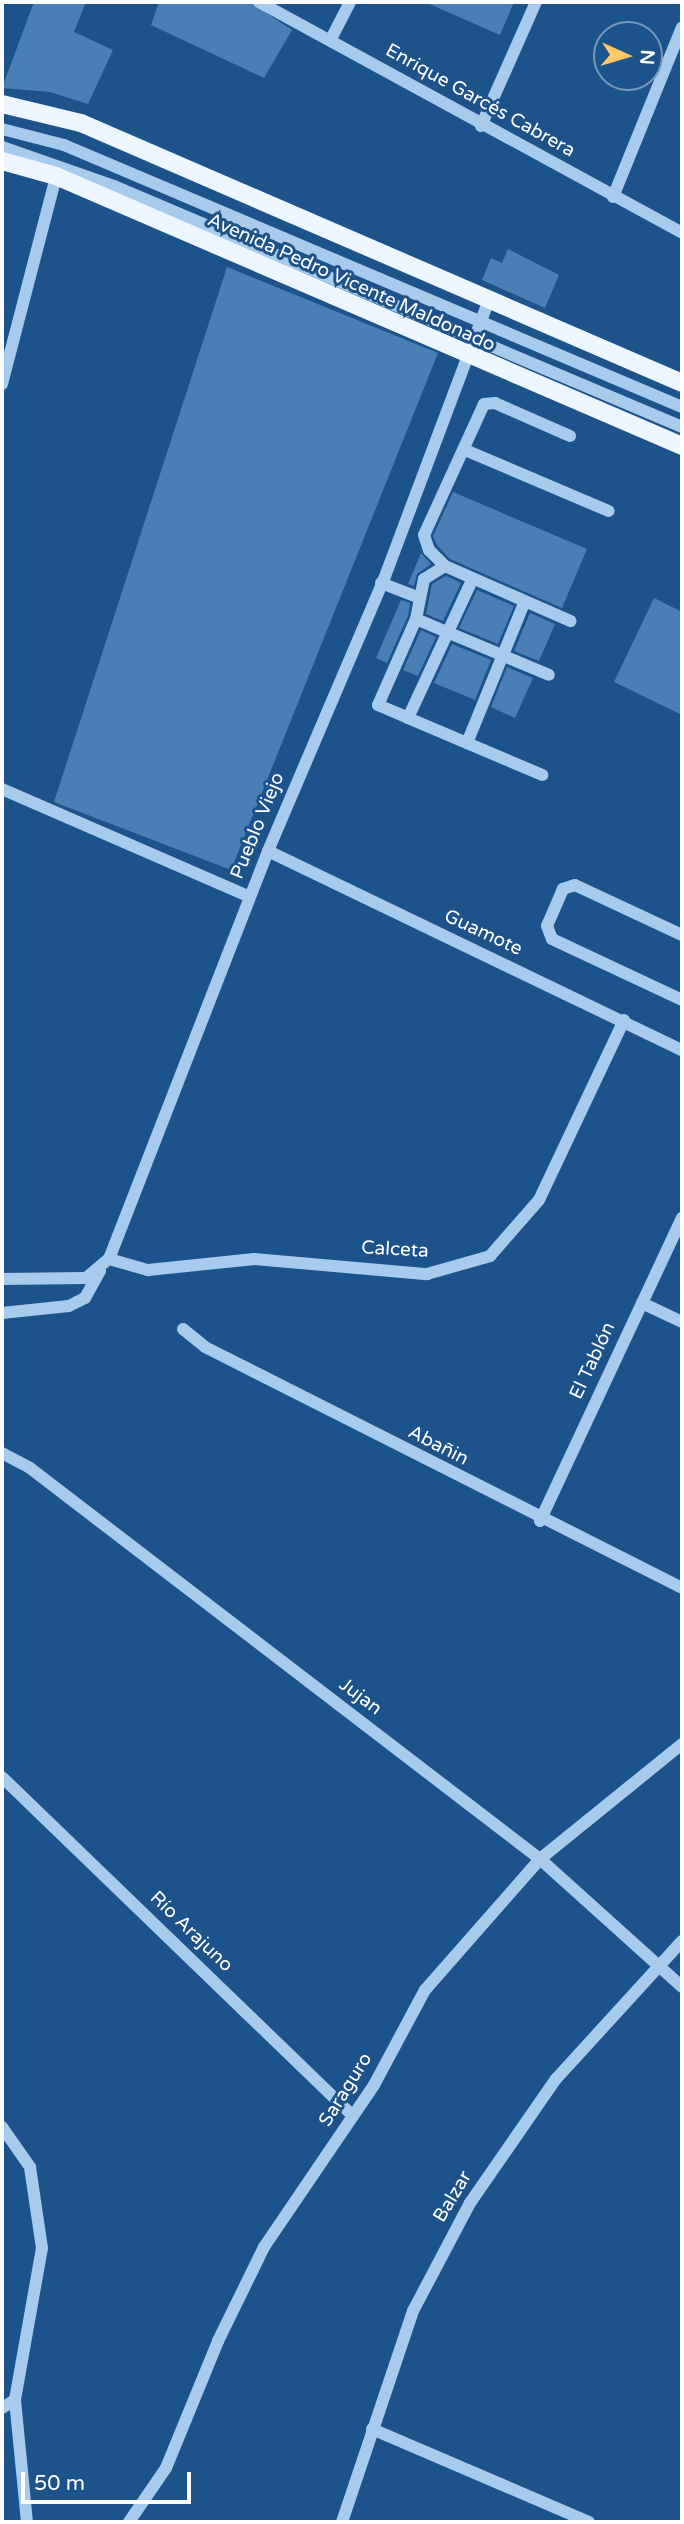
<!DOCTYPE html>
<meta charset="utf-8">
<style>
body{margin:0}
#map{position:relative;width:684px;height:2524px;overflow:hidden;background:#1c538b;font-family:"Varela Round",sans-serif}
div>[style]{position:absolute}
.building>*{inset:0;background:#497fb4}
.minor>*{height:12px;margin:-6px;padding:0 6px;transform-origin:6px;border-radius:6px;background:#a7cbec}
.major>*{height:18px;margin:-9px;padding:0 9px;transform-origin:9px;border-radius:9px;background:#edf5ff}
span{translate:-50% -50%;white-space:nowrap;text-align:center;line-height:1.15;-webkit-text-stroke:6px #1c538b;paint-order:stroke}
.street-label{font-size:19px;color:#fff}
.frame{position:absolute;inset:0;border:4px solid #fff;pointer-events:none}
.north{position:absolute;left:593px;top:21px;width:70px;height:70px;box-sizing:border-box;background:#1c538b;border:2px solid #7798b9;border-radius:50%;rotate:94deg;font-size:19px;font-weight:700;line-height:28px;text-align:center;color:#fff}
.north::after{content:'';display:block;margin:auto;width:24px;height:32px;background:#fdc865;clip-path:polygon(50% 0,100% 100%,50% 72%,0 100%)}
.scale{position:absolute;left:21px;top:2472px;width:170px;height:32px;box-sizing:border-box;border:4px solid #fff;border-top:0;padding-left:9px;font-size:21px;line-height:24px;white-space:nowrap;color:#fff;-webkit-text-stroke:5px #1c538b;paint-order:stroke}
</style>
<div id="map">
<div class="building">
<i style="clip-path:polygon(34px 2px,86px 2px,74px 32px,113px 50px,88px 104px,50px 92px,2px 88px)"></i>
<i style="clip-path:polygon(159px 2px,250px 2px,292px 30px,264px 78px,151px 25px)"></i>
<i style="clip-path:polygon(425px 2px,514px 2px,500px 35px)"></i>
<i style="clip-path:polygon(508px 249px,559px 275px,545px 308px,482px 280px,491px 258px,502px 263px)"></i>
<i style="clip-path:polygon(227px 267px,438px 353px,231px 870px,54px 802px)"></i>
<i style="clip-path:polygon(453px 492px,587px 549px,562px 608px,450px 559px,437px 545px,433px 536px)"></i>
<i style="clip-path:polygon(421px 553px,431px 564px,417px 574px,414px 586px,408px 584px)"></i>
<i style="clip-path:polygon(446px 576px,461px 583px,443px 621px,426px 614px,432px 584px)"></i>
<i style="clip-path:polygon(477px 590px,514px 606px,498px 644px,459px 628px)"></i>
<i style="clip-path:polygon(654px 598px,682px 612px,682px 715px,614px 682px)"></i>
<i style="clip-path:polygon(401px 600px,410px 603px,408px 616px,387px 663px,376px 658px)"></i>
<i style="clip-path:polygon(530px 613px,555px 624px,539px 661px,514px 651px)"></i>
<i style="clip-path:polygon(421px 630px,436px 637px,418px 676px,403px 670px)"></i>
<i style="clip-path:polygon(452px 644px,491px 660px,475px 700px,434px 683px)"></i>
<i style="clip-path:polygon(507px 667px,533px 678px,515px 718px,491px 707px)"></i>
</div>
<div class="minor">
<i style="left:259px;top:2px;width:482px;rotate:28.6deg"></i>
<i style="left:331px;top:39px;width:42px;rotate:-62.8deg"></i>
<i style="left:481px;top:126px;width:136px;rotate:-66.1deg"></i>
<i style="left:2px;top:129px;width:64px;rotate:14.5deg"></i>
<i style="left:64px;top:145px;width:671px;rotate:22.97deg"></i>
<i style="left:2px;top:147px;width:119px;rotate:19.2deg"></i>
<i style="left:114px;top:186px;width:617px;rotate:22.99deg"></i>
<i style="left:613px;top:197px;width:183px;rotate:-67.9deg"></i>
<i style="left:2px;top:384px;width:215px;rotate:-75.4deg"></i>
<i style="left:570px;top:436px;width:82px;rotate:-156.3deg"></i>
<i style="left:495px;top:403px;width:11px;rotate:175deg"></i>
<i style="left:484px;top:404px;width:144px;rotate:114.6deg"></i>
<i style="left:424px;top:535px;width:16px;rotate:72deg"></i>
<i style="left:429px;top:550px;width:23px;rotate:45deg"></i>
<i style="left:445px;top:566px;width:137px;rotate:23.7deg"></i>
<i style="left:465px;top:450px;width:156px;rotate:23deg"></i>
<i style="left:445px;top:566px;width:25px;rotate:148deg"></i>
<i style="left:424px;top:579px;width:41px;rotate:101.3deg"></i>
<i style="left:416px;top:619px;width:94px;rotate:113.8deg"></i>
<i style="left:378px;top:705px;width:33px;rotate:23deg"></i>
<i style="left:408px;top:718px;width:152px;rotate:-65.1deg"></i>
<i style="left:381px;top:583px;width:40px;rotate:21deg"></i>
<i style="left:416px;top:619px;width:144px;rotate:22.8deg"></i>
<i style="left:408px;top:718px;width:146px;rotate:23deg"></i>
<i style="left:467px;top:743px;width:153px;rotate:-67.8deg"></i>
<i style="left:2px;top:789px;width:270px;rotate:23.5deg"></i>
<i style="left:268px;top:851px;width:459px;rotate:25.7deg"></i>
<i style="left:682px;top:935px;width:118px;rotate:-155deg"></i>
<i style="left:575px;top:885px;width:13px;rotate:162deg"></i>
<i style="left:563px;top:889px;width:40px;rotate:113.4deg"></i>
<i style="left:547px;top:926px;width:14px;rotate:69deg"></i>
<i style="left:552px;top:939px;width:144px;rotate:25.1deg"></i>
<i style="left:109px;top:1259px;width:41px;rotate:15.8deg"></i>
<i style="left:148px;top:1270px;width:107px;rotate:-5.9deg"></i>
<i style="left:254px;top:1259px;width:174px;rotate:5deg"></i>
<i style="left:427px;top:1274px;width:66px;rotate:-15.9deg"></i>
<i style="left:490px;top:1256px;width:74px;rotate:-48.8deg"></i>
<i style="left:539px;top:1200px;width:199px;rotate:-64.7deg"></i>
<i style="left:2px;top:1279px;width:84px;rotate:-0.7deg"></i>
<i style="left:86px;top:1278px;width:30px;rotate:-40deg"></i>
<i style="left:109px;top:1259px;width:438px;rotate:-68.7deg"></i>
<i style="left:268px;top:851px;width:296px;rotate:-66.9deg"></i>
<i style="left:384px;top:579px;width:296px;rotate:-69.4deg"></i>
<i style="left:642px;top:1303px;width:44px;rotate:25.4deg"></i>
<i style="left:2px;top:1313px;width:67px;rotate:-6deg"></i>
<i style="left:69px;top:1306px;width:18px;rotate:-27deg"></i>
<i style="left:85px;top:1298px;width:31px;rotate:-61deg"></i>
<i style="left:183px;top:1329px;width:28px;rotate:39deg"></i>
<i style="left:205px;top:1347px;width:534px;rotate:26.8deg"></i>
<i style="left:2px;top:1453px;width:32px;rotate:28deg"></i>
<i style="left:30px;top:1468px;width:643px;rotate:37.48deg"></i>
<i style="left:540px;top:1859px;width:191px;rotate:42deg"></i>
<i style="left:540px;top:1521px;width:335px;rotate:-64.9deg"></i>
<i style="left:2px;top:1777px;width:488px;rotate:44deg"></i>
<i style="left:2px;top:2127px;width:49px;rotate:55deg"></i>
<i style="left:30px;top:2167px;width:82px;rotate:81.6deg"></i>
<i style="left:42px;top:2248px;width:154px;rotate:100.1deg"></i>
<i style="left:15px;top:2400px;width:123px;rotate:84.4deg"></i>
<i style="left:2px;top:2408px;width:15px;rotate:-32deg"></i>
<i style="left:372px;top:2429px;width:236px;rotate:23.2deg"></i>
<i style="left:129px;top:2522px;width:65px;rotate:-55.6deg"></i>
<i style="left:166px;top:2468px;width:137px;rotate:-67.7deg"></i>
<i style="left:218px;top:2341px;width:105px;rotate:-63.9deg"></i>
<i style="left:264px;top:2247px;width:196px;rotate:-55.8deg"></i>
<i style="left:374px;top:2085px;width:108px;rotate:-61.8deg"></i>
<i style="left:425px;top:1990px;width:174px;rotate:-48.7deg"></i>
<i style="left:540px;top:1859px;width:183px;rotate:-39deg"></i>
<i style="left:342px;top:2522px;width:223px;rotate:-71.4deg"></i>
<i style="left:413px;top:2311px;width:122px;rotate:-62.2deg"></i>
<i style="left:470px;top:2203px;width:151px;rotate:-55.3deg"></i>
<i style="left:556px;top:2079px;width:187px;rotate:-47.6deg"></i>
</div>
<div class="major">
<i style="left:2px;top:104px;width:81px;rotate:13.5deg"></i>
<i style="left:81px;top:123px;width:655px;rotate:23.39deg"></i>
<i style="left:2px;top:161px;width:56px;rotate:15.5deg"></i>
<i style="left:56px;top:176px;width:682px;rotate:23.33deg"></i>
</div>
<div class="street-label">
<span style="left:480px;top:101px;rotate:29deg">Enrique Garcés Cabrera</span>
<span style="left:351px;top:283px;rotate:24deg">Avenida Pedro Vicente Maldonado</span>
<span style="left:258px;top:826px;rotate:-68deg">Pueblo Viejo</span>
<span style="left:483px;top:933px;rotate:25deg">Guamote</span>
<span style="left:395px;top:1250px;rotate:3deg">Calceta</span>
<span style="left:593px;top:1361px;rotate:-65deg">El Tablón</span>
<span style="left:438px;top:1446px;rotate:27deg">Abañin</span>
<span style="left:360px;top:1697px;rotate:37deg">Jujan</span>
<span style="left:191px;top:1932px;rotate:44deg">Río Arajuno</span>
<span style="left:346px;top:2090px;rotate:-58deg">Saraguro</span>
<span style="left:453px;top:2197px;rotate:-59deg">Balzar</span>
</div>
<div class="frame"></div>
<div class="north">N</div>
<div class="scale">50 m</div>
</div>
